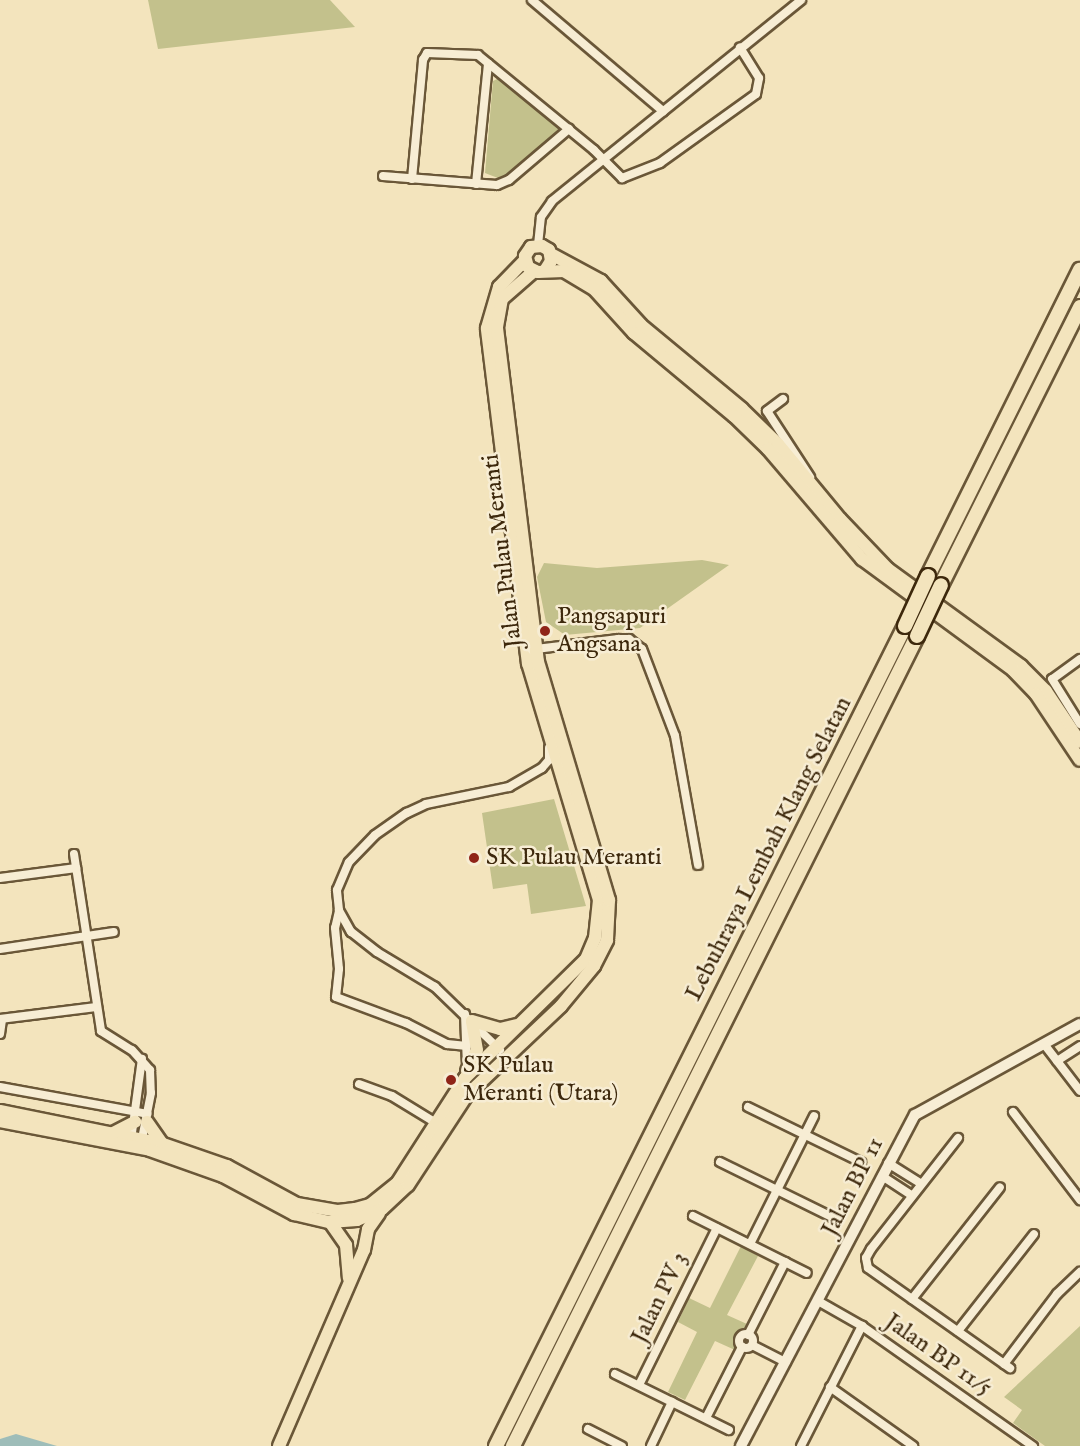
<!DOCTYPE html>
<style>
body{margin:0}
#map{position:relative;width:1080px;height:1446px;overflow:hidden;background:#f3e4bd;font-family:"IM FELL English",serif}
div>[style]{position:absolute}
.green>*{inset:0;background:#c3c18c}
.water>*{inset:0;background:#9ebdb9}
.roads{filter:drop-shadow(2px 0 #6a5738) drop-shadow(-2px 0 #6a5738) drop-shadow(0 2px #6a5738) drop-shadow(0 -2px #6a5738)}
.street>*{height:8px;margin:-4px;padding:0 4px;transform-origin:4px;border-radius:4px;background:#f7edd4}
.street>.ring{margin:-4px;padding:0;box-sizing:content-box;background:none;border:8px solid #f7edd4;border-radius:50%}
.secondary>*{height:10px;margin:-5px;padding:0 5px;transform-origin:5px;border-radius:5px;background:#f7edd4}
.primary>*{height:12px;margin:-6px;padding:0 6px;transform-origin:6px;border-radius:6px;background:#f3e4bd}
.highway>*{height:14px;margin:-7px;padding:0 7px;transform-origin:7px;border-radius:7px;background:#f3e4bd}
.bridges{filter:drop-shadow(2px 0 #3d280c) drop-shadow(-2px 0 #3d280c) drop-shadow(0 2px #3d280c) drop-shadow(0 -2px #3d280c)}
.highway-bridge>*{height:14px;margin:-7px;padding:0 7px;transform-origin:7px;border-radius:7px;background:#f3e4bd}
.dots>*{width:16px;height:16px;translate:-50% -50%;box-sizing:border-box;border:3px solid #f7edd4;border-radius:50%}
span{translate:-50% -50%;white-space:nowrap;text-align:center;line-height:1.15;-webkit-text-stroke:5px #f7edd4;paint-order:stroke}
.street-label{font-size:24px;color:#3d280c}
.poi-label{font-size:24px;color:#3d280c}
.left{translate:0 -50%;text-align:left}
</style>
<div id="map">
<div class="green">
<i style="clip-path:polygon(148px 0,330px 0,355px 27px,158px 49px)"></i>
<i style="clip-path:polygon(501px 77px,558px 124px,559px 132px,503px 180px,485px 173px,493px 81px)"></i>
<i style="clip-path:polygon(702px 560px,729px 565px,640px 628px,565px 635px,546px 622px,537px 577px,544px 563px,597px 568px)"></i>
<i style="clip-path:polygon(554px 799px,586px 906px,531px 914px,527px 884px,493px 889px,482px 813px)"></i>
<i style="clip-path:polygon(741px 1246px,758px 1256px,727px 1315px,747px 1324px,745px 1329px,734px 1339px,735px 1350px,715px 1341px,685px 1400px,668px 1392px,697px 1332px,678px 1322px,689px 1298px,710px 1308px)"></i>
<i style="clip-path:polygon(1080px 1326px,1080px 1446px,1045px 1446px,1013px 1423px,1022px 1410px,1004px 1397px)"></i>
</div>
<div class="water">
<i style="clip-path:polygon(16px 1434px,57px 1446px,0 1446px,0 1439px)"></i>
</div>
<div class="roads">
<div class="street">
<i style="left:532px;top:0;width:172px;rotate:40.3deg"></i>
<i style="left:383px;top:176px;width:114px;rotate:4.5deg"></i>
<i style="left:497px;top:185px;width:13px;rotate:-23deg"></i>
<i style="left:509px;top:180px;width:79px;rotate:-40.4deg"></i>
<i style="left:412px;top:179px;width:120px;rotate:-84.7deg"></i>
<i style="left:423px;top:60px;width:8px;rotate:-60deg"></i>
<i style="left:427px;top:53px;width:51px;rotate:2.2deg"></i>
<i style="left:478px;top:55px;width:150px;rotate:39.3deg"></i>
<i style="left:594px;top:150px;width:40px;rotate:45deg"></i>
<i style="left:622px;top:178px;width:41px;rotate:-21.5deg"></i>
<i style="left:660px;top:163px;width:118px;rotate:-35.7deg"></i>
<i style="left:756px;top:94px;width:16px;rotate:-79deg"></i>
<i style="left:759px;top:78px;width:36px;rotate:-122deg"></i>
<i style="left:476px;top:184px;width:121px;rotate:-84.3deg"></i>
<i style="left:538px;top:245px;width:28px;rotate:-84deg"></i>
<i style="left:541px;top:217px;width:19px;rotate:-55deg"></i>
<i style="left:552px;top:201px;width:320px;rotate:-38.9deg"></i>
<i style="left:783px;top:399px;width:20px;rotate:143deg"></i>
<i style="left:767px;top:411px;width:79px;rotate:56.9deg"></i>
<i style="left:536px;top:649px;width:83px;rotate:-7deg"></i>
<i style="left:618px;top:639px;width:11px"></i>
<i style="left:629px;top:639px;width:16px;rotate:38deg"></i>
<i style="left:642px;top:649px;width:93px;rotate:69.2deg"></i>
<i style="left:675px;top:736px;width:131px;rotate:79.9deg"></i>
<i style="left:1080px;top:659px;width:34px;rotate:144deg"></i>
<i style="left:1052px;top:679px;width:53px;rotate:58.1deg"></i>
<i style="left:74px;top:854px;width:179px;rotate:81.3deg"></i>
<i style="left:101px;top:1031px;width:36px;rotate:32deg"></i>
<i style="left:132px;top:1050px;width:27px;rotate:48deg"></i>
<i style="left:150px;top:1070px;width:23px;rotate:88deg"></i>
<i style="left:151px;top:1093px;width:52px;rotate:101.1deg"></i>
<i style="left:0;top:878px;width:77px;rotate:-7.5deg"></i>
<i style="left:339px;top:911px;width:17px;rotate:103deg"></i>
<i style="left:335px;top:928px;width:41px;rotate:84.4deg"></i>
<i style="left:339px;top:969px;width:28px;rotate:96deg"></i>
<i style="left:336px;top:997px;width:75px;rotate:20.4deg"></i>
<i style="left:406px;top:1023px;width:46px;rotate:27.1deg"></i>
<i style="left:447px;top:1044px;width:20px;rotate:6deg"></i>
<i style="left:0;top:949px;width:115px;rotate:-8.5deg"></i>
<i style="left:465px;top:1014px;width:53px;rotate:87.8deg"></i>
<i style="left:0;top:1019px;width:97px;rotate:-7.1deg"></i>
<i style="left:0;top:1034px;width:15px;rotate:-82deg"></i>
<i style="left:1044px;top:1044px;width:59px;rotate:52.5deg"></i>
<i style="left:500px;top:1050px;width:91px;rotate:-135.9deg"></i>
<i style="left:435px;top:987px;width:68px;rotate:-148.9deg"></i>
<i style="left:377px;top:952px;width:33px;rotate:-142deg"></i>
<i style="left:351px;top:932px;width:25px;rotate:-119deg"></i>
<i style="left:339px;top:910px;width:20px;rotate:-96deg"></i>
<i style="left:337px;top:890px;width:30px;rotate:-67deg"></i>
<i style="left:349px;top:862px;width:37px;rotate:-46deg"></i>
<i style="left:375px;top:835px;width:39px;rotate:-35deg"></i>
<i style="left:407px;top:813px;width:21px;rotate:-25deg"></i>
<i style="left:426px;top:804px;width:85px;rotate:-11.6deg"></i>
<i style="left:509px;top:787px;width:38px;rotate:-30deg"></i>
<i style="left:542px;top:768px;width:11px;rotate:-49deg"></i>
<i style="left:549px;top:760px;width:12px;rotate:-90deg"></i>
<i style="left:1057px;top:1061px;width:27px;rotate:-33deg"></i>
<i style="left:359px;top:1084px;width:35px;rotate:20deg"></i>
<i style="left:392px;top:1096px;width:52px;rotate:31.5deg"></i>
<i style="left:0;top:1087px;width:150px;rotate:10.3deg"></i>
<i style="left:748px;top:1107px;width:126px;rotate:26deg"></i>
<i style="left:1013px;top:1112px;width:111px;rotate:52.7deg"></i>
<i style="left:958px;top:1138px;width:141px;rotate:128.1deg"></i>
<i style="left:871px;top:1249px;width:10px;rotate:119deg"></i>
<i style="left:866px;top:1258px;width:10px;rotate:79deg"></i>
<i style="left:868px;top:1268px;width:174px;rotate:35.2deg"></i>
<i style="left:131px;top:1140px;width:82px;rotate:-82.3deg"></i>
<i style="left:720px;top:1162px;width:129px;rotate:26.2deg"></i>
<i style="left:888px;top:1163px;width:38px;rotate:32deg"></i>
<i style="left:882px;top:1176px;width:35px;rotate:33deg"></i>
<i style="left:693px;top:1216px;width:127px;rotate:26.6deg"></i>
<i style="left:750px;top:1244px;width:143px;rotate:-63.4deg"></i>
<i style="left:912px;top:1299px;width:142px;rotate:-51.8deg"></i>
<i style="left:818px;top:1301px;width:51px;rotate:29.6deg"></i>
<i style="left:862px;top:1326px;width:209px;rotate:35.1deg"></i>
<i style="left:958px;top:1331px;width:123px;rotate:-51.9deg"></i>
<i class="ring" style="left:739px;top:1334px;width:6px;height:6px"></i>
<i style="left:748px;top:1335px;width:82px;rotate:-63.1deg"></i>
<i style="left:752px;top:1345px;width:38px;rotate:27deg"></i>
<i style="left:1004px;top:1364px;width:88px;rotate:-52.9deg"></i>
<i style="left:1057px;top:1294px;width:32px;rotate:-44deg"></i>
<i style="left:615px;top:1374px;width:127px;rotate:26.2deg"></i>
<i style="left:639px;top:1385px;width:175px;rotate:-63.6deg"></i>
<i style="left:830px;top:1387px;width:102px;rotate:35.4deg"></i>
<i style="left:706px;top:1418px;width:80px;rotate:-63.1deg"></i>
<i style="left:588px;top:1429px;width:38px;rotate:27deg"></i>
<i style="left:651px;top:1446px;width:49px;rotate:-64.5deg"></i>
<i style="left:801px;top:1446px;width:135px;rotate:-63.1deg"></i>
</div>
<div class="secondary">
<i style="left:741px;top:1446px;width:374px;rotate:-62.3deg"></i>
<i style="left:915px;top:1115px;width:188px;rotate:-28.9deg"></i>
</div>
<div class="primary">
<i style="left:551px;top:254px;width:57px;rotate:28.4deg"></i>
<i style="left:601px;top:281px;width:59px;rotate:47.7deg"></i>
<i style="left:641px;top:325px;width:131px;rotate:39.7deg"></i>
<i style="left:742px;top:409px;width:50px;rotate:44.2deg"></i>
<i style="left:778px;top:444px;width:97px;rotate:50.4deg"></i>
<i style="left:840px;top:519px;width:69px;rotate:46.2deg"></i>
<i style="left:888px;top:569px;width:165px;rotate:36.1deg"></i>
<i style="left:1021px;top:666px;width:35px;rotate:45deg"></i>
<i style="left:1046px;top:691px;width:61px;rotate:56.3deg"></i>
<i style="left:546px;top:269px;width:9px;rotate:-58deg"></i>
<i style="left:551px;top:261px;width:11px;rotate:-100deg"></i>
<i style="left:549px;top:250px;width:8px;rotate:-150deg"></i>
<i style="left:542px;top:246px;width:11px;rotate:175deg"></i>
<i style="left:531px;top:247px;width:11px;rotate:124deg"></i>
<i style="left:525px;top:256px;width:11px;rotate:75deg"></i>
<i style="left:528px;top:267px;width:11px;rotate:27deg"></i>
<i style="left:538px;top:272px;width:26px;rotate:-2deg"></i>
<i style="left:564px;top:271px;width:35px;rotate:31deg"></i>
<i style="left:594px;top:289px;width:59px;rotate:47.7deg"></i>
<i style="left:634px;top:333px;width:130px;rotate:39.7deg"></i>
<i style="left:734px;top:416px;width:47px;rotate:44.1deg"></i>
<i style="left:768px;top:449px;width:145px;rotate:49.5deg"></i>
<i style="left:862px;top:559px;width:187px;rotate:36.3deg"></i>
<i style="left:1013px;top:670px;width:33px;rotate:46deg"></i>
<i style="left:1036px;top:694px;width:79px;rotate:56.3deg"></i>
<i style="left:472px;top:1021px;width:29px;rotate:16deg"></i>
<i style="left:500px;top:1029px;width:17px;rotate:-13deg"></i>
<i style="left:467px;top:1071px;width:23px;rotate:-65deg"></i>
<i style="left:477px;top:1050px;width:29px;rotate:-100deg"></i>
<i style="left:0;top:1111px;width:166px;rotate:11.4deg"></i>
<i style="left:163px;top:1144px;width:68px;rotate:19deg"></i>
<i style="left:227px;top:1166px;width:80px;rotate:28.5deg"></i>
<i style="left:297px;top:1204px;width:42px;rotate:9.7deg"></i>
<i style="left:338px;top:1211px;width:17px;rotate:-7deg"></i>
<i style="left:355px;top:1209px;width:16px;rotate:-15deg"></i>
<i style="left:370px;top:1205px;width:36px;rotate:-39deg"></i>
<i style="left:398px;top:1182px;width:124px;rotate:-57.2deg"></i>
<i style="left:465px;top:1078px;width:170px;rotate:-44.5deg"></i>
<i style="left:586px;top:959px;width:23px;rotate:-67deg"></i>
<i style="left:595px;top:938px;width:38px;rotate:-84deg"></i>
<i style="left:599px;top:900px;width:246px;rotate:-106.7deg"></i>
<i style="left:528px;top:664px;width:338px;rotate:-97deg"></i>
<i style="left:487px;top:328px;width:43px;rotate:-73.7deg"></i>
<i style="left:499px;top:287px;width:37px;rotate:-46deg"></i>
<i style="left:0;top:1121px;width:153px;rotate:10.9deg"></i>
<i style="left:150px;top:1150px;width:77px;rotate:19.6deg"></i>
<i style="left:223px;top:1176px;width:81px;rotate:28.2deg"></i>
<i style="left:294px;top:1214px;width:37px;rotate:13deg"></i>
<i style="left:330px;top:1222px;width:27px;rotate:-4deg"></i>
<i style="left:357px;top:1220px;width:27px;rotate:-24deg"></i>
<i style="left:382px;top:1209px;width:35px;rotate:-43deg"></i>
<i style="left:408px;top:1185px;width:108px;rotate:-56.8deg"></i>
<i style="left:467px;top:1095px;width:129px;rotate:-43.4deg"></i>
<i style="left:561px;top:1006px;width:52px;rotate:-50.5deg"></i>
<i style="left:594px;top:966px;width:29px;rotate:-63deg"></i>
<i style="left:607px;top:940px;width:40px;rotate:-87.1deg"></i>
<i style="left:609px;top:900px;width:248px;rotate:-106.6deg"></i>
<i style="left:538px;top:662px;width:337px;rotate:-97deg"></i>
<i style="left:497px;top:327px;width:28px;rotate:-80deg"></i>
<i style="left:502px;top:299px;width:43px;rotate:-41.2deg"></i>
<i style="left:147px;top:1122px;width:24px;rotate:55deg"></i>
<i style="left:113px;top:1133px;width:25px;rotate:-27deg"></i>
<i style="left:330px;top:1222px;width:28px;rotate:55deg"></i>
<i style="left:346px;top:1245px;width:33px;rotate:85deg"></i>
<i style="left:279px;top:1446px;width:214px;rotate:-66.6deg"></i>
<i style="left:364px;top:1250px;width:21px;rotate:-79deg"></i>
<i style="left:368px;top:1229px;width:19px;rotate:-55deg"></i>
</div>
<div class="highway">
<i style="left:928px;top:576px;width:342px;rotate:-63.6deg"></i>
<i style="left:941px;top:585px;width:311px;rotate:-63.4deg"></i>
<i style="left:496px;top:1446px;width:916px;rotate:-63.49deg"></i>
<i style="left:513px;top:1446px;width:905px;rotate:-63.49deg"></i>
</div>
</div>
<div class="bridges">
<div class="highway-bridge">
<i style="left:905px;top:626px;width:55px;rotate:-65.3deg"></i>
<i style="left:917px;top:636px;width:56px;rotate:-64.8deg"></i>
</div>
</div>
<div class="dots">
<i style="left:545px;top:631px;background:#8f2418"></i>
<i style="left:474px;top:858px;background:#8f2418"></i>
<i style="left:451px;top:1080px;background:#8f2418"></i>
</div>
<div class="street-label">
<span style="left:503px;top:551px;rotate:-97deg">Jalan Pulau Meranti</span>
<span style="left:769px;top:849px;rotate:-63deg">Lebuhraya Lembah Klang Selatan</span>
<span style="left:853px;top:1187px;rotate:-63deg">Jalan BP 11</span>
<span style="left:660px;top:1298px;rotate:-64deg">Jalan PV 3</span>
<span style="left:938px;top:1355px;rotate:35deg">Jalan BP 11/5</span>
</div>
<div class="poi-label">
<span class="left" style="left:557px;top:631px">Pangsapuri<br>Angsana</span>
<span class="left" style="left:486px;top:858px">SK Pulau Meranti</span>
<span class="left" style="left:463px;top:1080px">SK Pulau<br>Meranti (Utara)</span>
</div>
</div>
